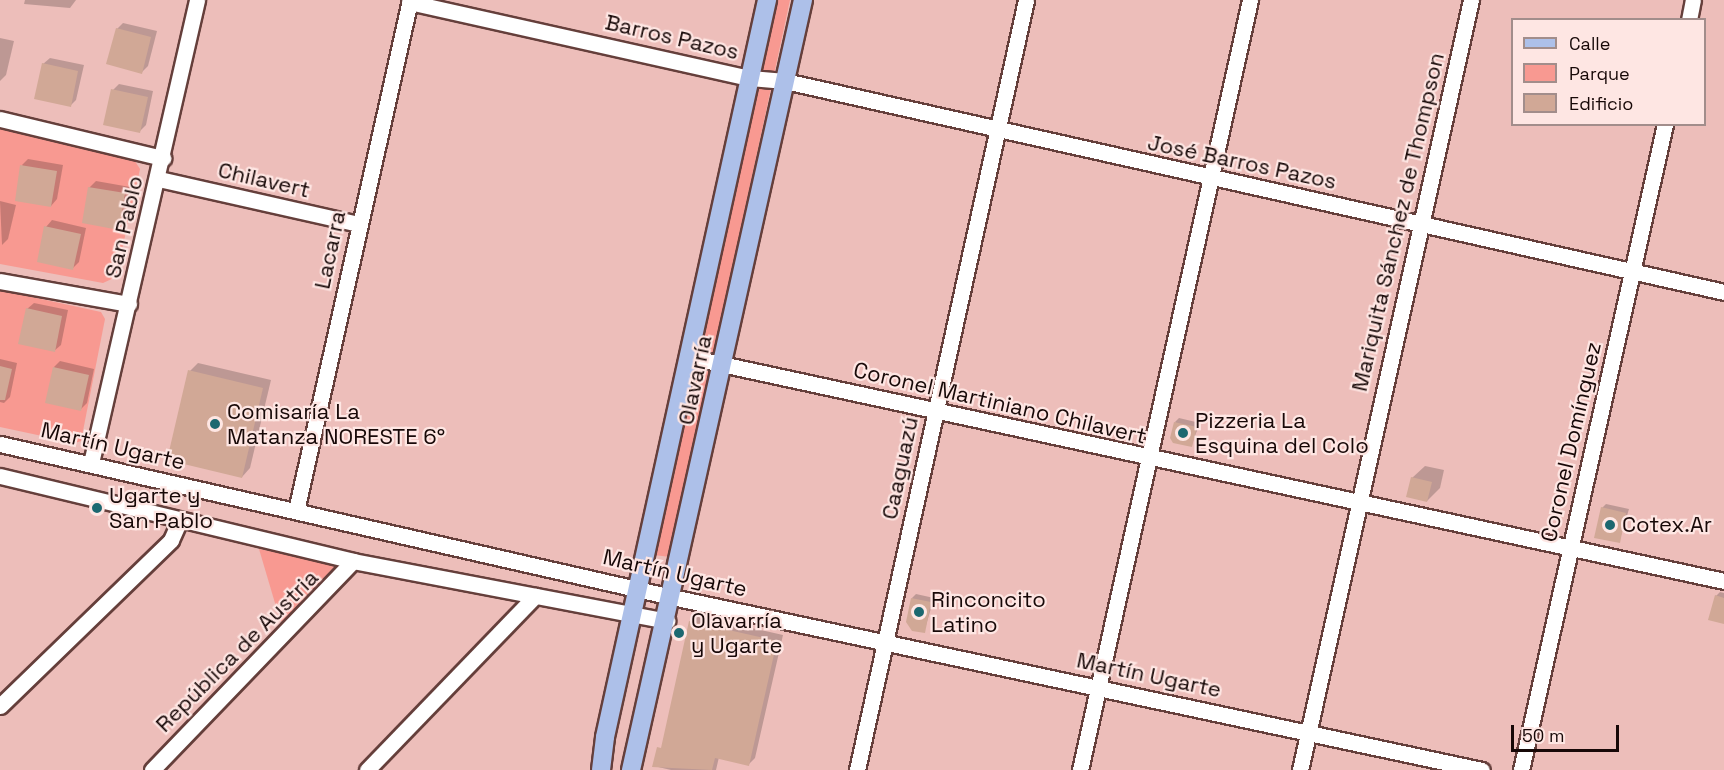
<!DOCTYPE html>
<meta charset="utf-8">
<style>
body{margin:0}
#map{position:relative;width:1724px;height:770px;overflow:hidden;background:#edbeba;font-family:"Space Grotesk",sans-serif}
div>[style]{position:absolute}
.green>*{inset:0;background:#f89991}
.shadow>*{inset:0;background:#0003}
.building>*{inset:0;background:#d1a896}
.roads{filter:drop-shadow(2px 0 #653f3b) drop-shadow(-2px 0 #653f3b) drop-shadow(0 2px #653f3b) drop-shadow(0 -2px #653f3b)}
.minor>*{height:15px;margin:-7.5px;padding:0 7.5px;transform-origin:7.5px;border-radius:7.5px;background:#fff}
.major>*{height:18px;margin:-9px;padding:0 9px;transform-origin:9px;border-radius:9px;background:#adc0e9}
.dots>*{width:16px;height:16px;translate:-50% -50%;box-sizing:border-box;border:3px solid #fee6e3;border-radius:50%}
span{translate:-50% -50%;white-space:nowrap;text-align:center;line-height:1.15;-webkit-text-stroke:4.5px #fee6e3;paint-order:stroke}
.street-label{font-size:22px;color:#170807}
.poi-label{font-size:22px;color:#170807}
.left{translate:0 -50%;text-align:left}
.legend{position:absolute;left:1511px;top:18px;width:195px;height:108px;box-sizing:border-box;background:#fee6e3;border:2px solid #a28d8b;margin:0;padding:8px 10px;list-style:none;font-size:18px;color:#170807}
.legend li{display:flex;align-items:center;gap:12px;height:30px}
.legend b{width:30px;border:2px solid #a28d8b}
.scale{position:absolute;left:1511px;top:725px;width:108px;height:27px;box-sizing:border-box;border:3px solid #170807;border-top:0;padding-left:8px;font-size:18px;line-height:21px;white-space:nowrap;color:#170807;-webkit-text-stroke:4px #fee6e3;paint-order:stroke}
</style>
<div id="map">
<div class="green">
<i style="clip-path:polygon(777px 0,790px 0,670px 557px,654px 555px)"></i>
<i style="clip-path:polygon(0 128px,133px 158px,140px 169px,116px 277px,103px 283px,0 264px)"></i>
<i style="clip-path:polygon(0 290px,101px 312px,105px 319px,81px 441px,75px 443px,0 427px)"></i>
<i style="clip-path:polygon(259px 549px,336px 564px,337px 568px,287px 624px,280px 620px)"></i>
</div>
<div class="shadow">
<i style="clip-path:polygon(25px 0,76px 0,70px 8px,24px 4px)"></i>
<i style="clip-path:polygon(123px 23px,157px 31px,148px 66px,142px 72px,117px 29px)"></i>
<i style="clip-path:polygon(0 38px,14px 41px,6px 75px,0 81px)"></i>
<i style="clip-path:polygon(50px 58px,84px 65px,76px 100px,70px 106px,43px 64px)"></i>
<i style="clip-path:polygon(119px 84px,153px 91px,146px 125px,139px 132px,113px 90px)"></i>
<i style="clip-path:polygon(28px 159px,63px 165px,57px 199px,51px 206px,22px 165px)"></i>
<i style="clip-path:polygon(96px 181px,130px 187px,125px 222px,118px 228px,89px 188px)"></i>
<i style="clip-path:polygon(0 201px,16px 205px,8px 239px,2px 245px)"></i>
<i style="clip-path:polygon(52px 220px,86px 228px,79px 262px,73px 268px,46px 227px)"></i>
<i style="clip-path:polygon(34px 303px,68px 310px,61px 345px,54px 351px,27px 309px)"></i>
<i style="clip-path:polygon(0 359px,17px 363px,10px 397px,4px 403px,0 402px)"></i>
<i style="clip-path:polygon(60px 361px,94px 369px,87px 403px,81px 409px,54px 367px)"></i>
<i style="clip-path:polygon(198px 363px,271px 380px,250px 468px,242px 477px,190px 371px)"></i>
<i style="clip-path:polygon(1179px 418px,1200px 423px,1191px 446px,1175px 422px)"></i>
<i style="clip-path:polygon(1425px 466px,1444px 470px,1440px 488px,1427px 501px,1412px 478px)"></i>
<i style="clip-path:polygon(1606px 504px,1629px 509px,1619px 542px,1602px 508px)"></i>
<i style="clip-path:polygon(1720px 592px,1724px 593px,1724px 623px,1716px 596px)"></i>
<i style="clip-path:polygon(916px 594px,934px 598px,924px 632px,912px 598px)"></i>
<i style="clip-path:polygon(697px 616px,783px 635px,755px 758px,749px 764px,719px 757px,716px 770px,671px 770px,654px 766px,664px 743px,691px 622px)"></i>
</div>
<div class="building">
<i style="clip-path:polygon(116px 28px,151px 37px,142px 74px,106px 64px)"></i>
<i style="clip-path:polygon(42px 63px,78px 71px,71px 107px,34px 99px)"></i>
<i style="clip-path:polygon(111px 89px,148px 97px,140px 133px,103px 125px)"></i>
<i style="clip-path:polygon(20px 165px,57px 171px,51px 207px,15px 201px)"></i>
<i style="clip-path:polygon(88px 187px,125px 193px,119px 230px,82px 223px)"></i>
<i style="clip-path:polygon(44px 226px,81px 234px,73px 270px,37px 262px)"></i>
<i style="clip-path:polygon(26px 308px,62px 316px,55px 352px,18px 344px)"></i>
<i style="clip-path:polygon(0 366px,12px 369px,5px 400px,0 400px)"></i>
<i style="clip-path:polygon(53px 367px,89px 375px,81px 411px,45px 403px)"></i>
<i style="clip-path:polygon(188px 370px,263px 388px,242px 478px,167px 460px)"></i>
<i style="clip-path:polygon(1174px 422px,1197px 427px,1192px 447px,1173px 443px,1170px 438px)"></i>
<i style="clip-path:polygon(1411px 477px,1432px 482px,1427px 502px,1406px 497px)"></i>
<i style="clip-path:polygon(1601px 507px,1626px 513px,1620px 543px,1594px 538px)"></i>
<i style="clip-path:polygon(1715px 595px,1724px 598px,1724px 624px,1708px 620px)"></i>
<i style="clip-path:polygon(911px 598px,931px 602px,925px 633px,912px 631px,906px 622px)"></i>
<i style="clip-path:polygon(689px 621px,777px 641px,749px 766px,715px 758px,712px 770px,652px 767px,657px 747px,661px 748px)"></i>
</div>
<div class="roads">
<div class="minor">
<i style="left:409px;top:2px;width:349px;rotate:12.6deg"></i>
<i style="left:750px;top:78px;width:35px;rotate:5deg"></i>
<i style="left:785px;top:81px;width:962px;rotate:12.66deg"></i>
<i style="left:1689px;top:20px;width:20px;rotate:-79deg"></i>
<i style="left:0;top:119px;width:168px;rotate:13.5deg"></i>
<i style="left:159px;top:179px;width:205px;rotate:12.7deg"></i>
<i style="left:0;top:281px;width:131px;rotate:10.1deg"></i>
<i style="left:689px;top:357px;width:1059px;rotate:12.21deg"></i>
<i style="left:0;top:444px;width:689px;rotate:12.83deg"></i>
<i style="left:672px;top:597px;width:828px;rotate:12.06deg"></i>
<i style="left:91px;top:463px;width:475px;rotate:-77.1deg"></i>
<i style="left:0;top:476px;width:363px;rotate:13.5deg"></i>
<i style="left:353px;top:561px;width:320px;rotate:10.8deg"></i>
<i style="left:296px;top:511px;width:524px;rotate:-77.42deg"></i>
<i style="left:0;top:706px;width:238px;rotate:-44.1deg"></i>
<i style="left:171px;top:540px;width:22px;rotate:-66deg"></i>
<i style="left:152px;top:770px;width:290px;rotate:-46.1deg"></i>
<i style="left:367px;top:770px;width:242px;rotate:-46deg"></i>
<i style="left:857px;top:770px;width:788px;rotate:-77.62deg"></i>
<i style="left:1080px;top:770px;width:789px;rotate:-77.55deg"></i>
<i style="left:1300px;top:770px;width:789px;rotate:-77.48deg"></i>
<i style="left:1521px;top:770px;width:662px;rotate:-77.43deg"></i>
</div>
<div class="major">
<i style="left:601px;top:770px;width:33px;rotate:-83deg"></i>
<i style="left:605px;top:737px;width:755px;rotate:-77.6deg"></i>
<i style="left:631px;top:770px;width:789px;rotate:-77.41deg"></i>
</div>
</div>
<div class="dots">
<i style="left:215px;top:424px;background:#1c6870"></i>
<i style="left:1183px;top:433px;background:#1c6870"></i>
<i style="left:97px;top:508px;background:#1c6870"></i>
<i style="left:1610px;top:525px;background:#1c6870"></i>
<i style="left:919px;top:612px;background:#1c6870"></i>
<i style="left:679px;top:633px;background:#1c6870"></i>
</div>
<div class="street-label">
<span style="left:672px;top:37px;rotate:13deg">Barros Pazos</span>
<span style="left:1242px;top:162px;rotate:12deg">José Barros Pazos</span>
<span style="left:264px;top:180px;rotate:13deg">Chilavert</span>
<span style="left:1398px;top:222px;rotate:-77deg">Mariquita Sánchez de Thompson</span>
<span style="left:124px;top:227px;rotate:-77deg">San Pablo</span>
<span style="left:330px;top:250px;rotate:-78deg">Lacarra</span>
<span style="left:695px;top:380px;rotate:-78deg">Olavarría</span>
<span style="left:1000px;top:403px;rotate:13deg">Coronel Martiniano Chilavert</span>
<span style="left:1571px;top:442px;rotate:-77deg">Coronel Domínguez</span>
<span style="left:113px;top:446px;rotate:13deg">Martín Ugarte</span>
<span style="left:900px;top:468px;rotate:-78deg">Caaguazú</span>
<span style="left:675px;top:573px;rotate:13deg">Martín Ugarte</span>
<span style="left:237px;top:651px;rotate:-45deg">República de Austria</span>
<span style="left:1149px;top:675px;rotate:12deg">Martín Ugarte</span>
</div>
<div class="poi-label">
<span class="left" style="left:227px;top:424px">Comisaría La<br>Matanza NORESTE 6°</span>
<span class="left" style="left:1195px;top:433px">Pizzeria La<br>Esquina del Colo</span>
<span class="left" style="left:109px;top:508px">Ugarte y<br>San Pablo</span>
<span class="left" style="left:1622px;top:525px">Cotex.Ar</span>
<span class="left" style="left:931px;top:612px">Rinconcito<br>Latino</span>
<span class="left" style="left:691px;top:633px">Olavarría<br>y Ugarte</span>
</div>
<ul class="legend">
<li><b style="height:8px;background:#adc0e9"></b>Calle</li>
<li><b style="height:16px;background:#f89991"></b>Parque</li>
<li><b style="height:16px;background:#d1a896"></b>Edificio</li>
</ul>
<div class="scale">50 m</div>
</div>
